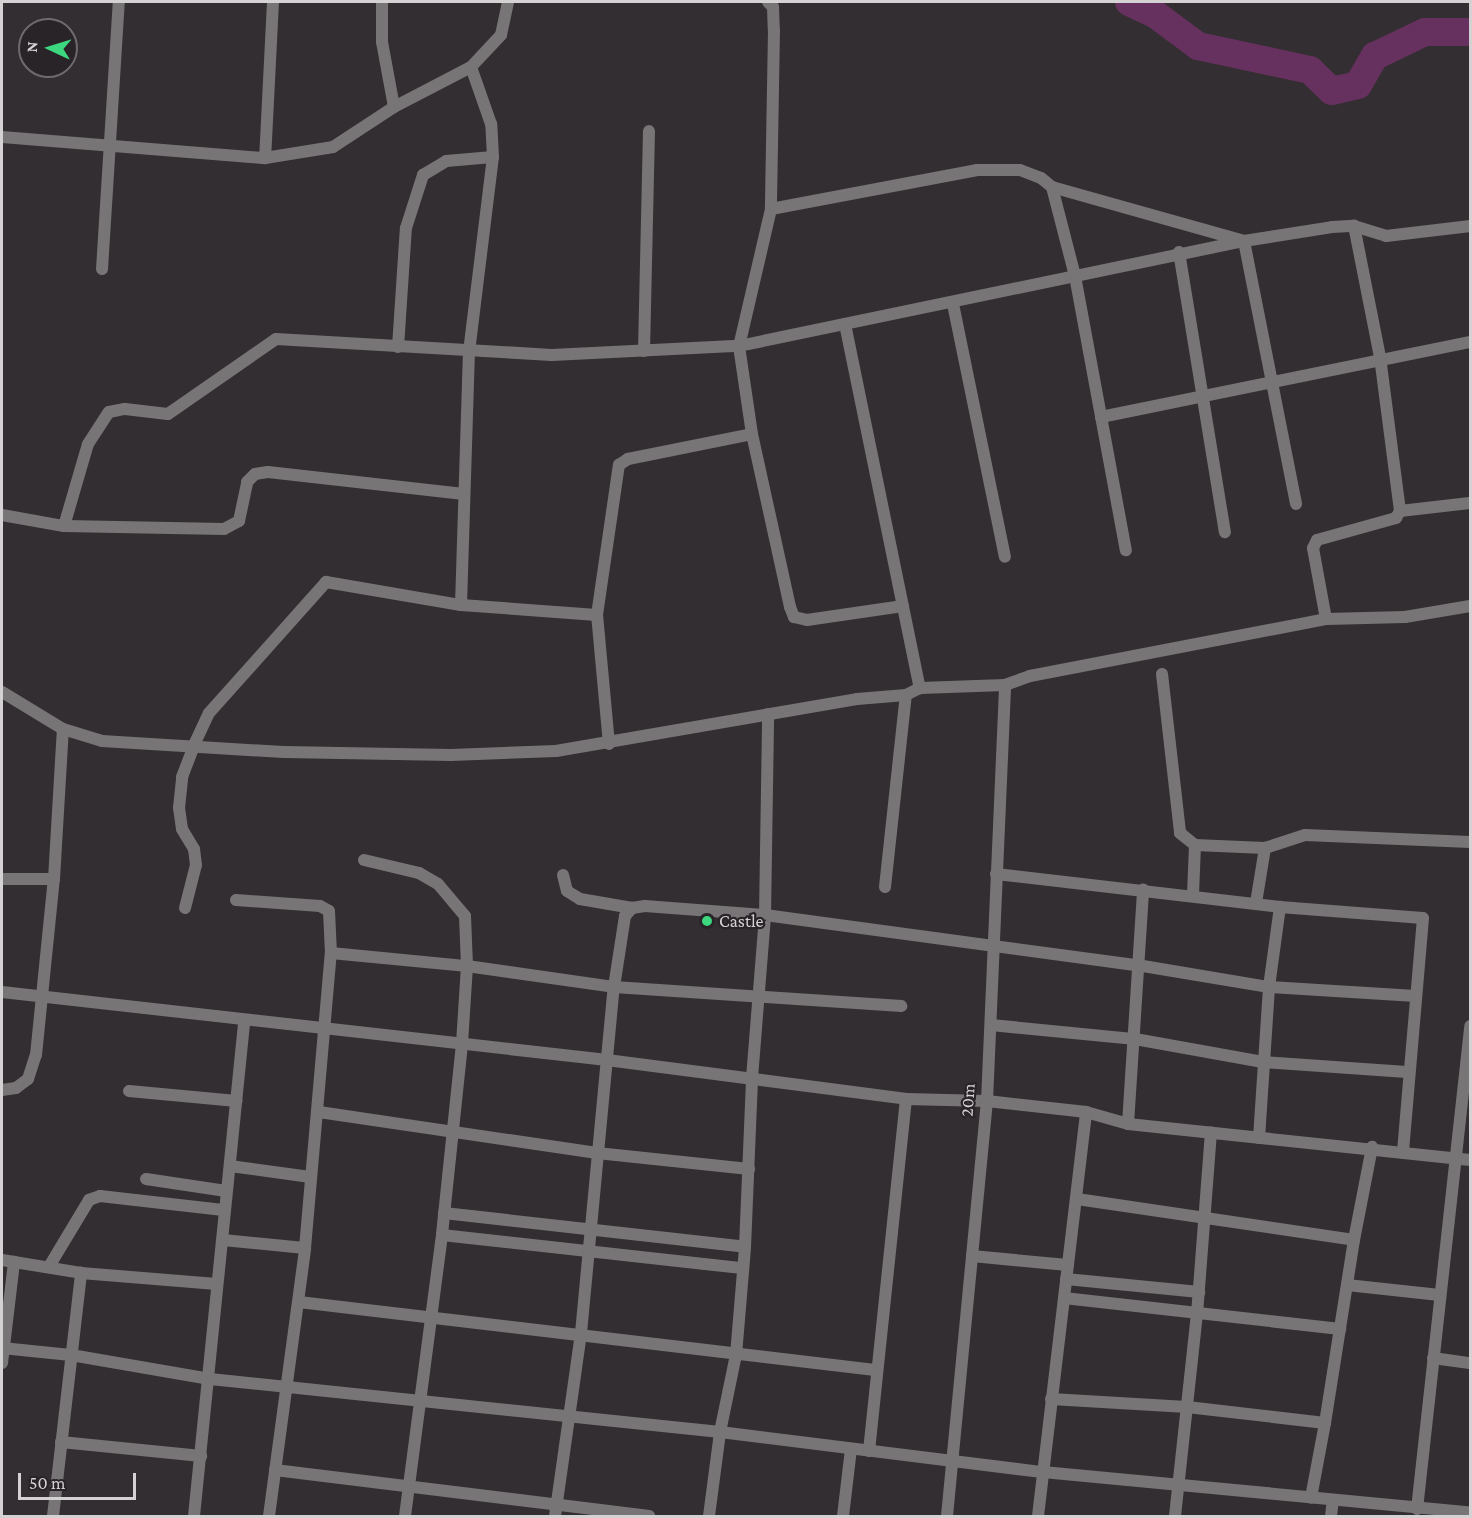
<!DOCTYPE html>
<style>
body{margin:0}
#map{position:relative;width:1472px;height:1518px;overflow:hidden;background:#332e32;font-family:"Crimson Pro",serif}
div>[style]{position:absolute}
.river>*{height:28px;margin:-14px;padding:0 14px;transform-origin:14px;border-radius:14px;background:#66315e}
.minor>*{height:12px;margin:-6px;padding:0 6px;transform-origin:6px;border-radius:6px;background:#787577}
.dots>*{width:16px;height:16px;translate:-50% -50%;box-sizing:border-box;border:3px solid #292428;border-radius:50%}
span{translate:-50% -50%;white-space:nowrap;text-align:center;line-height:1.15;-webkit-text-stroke:4.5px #292428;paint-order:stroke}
.poi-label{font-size:18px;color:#d5d2d4}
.left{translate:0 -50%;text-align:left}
.street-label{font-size:18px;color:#d5d2d4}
.frame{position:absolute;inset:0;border:3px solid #d5d2d4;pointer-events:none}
.north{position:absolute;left:18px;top:18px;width:60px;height:60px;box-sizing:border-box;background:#292428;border:2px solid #6e6a6d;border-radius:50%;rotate:274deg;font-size:16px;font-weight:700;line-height:24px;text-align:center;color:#d5d2d4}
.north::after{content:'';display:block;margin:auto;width:21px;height:27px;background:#3cd77e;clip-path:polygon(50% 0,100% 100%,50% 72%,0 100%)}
.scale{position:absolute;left:18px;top:1473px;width:118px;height:27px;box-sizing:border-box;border:3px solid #d5d2d4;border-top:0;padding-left:8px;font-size:18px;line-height:21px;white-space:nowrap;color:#d5d2d4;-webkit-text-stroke:4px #292428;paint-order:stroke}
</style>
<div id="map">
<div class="river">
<i style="left:1129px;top:2px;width:29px;rotate:25deg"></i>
<i style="left:1155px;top:14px;width:54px;rotate:36.7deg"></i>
<i style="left:1198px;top:46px;width:115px;rotate:12.1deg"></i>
<i style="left:1310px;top:70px;width:30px;rotate:44deg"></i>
<i style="left:1332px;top:91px;width:27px;rotate:-13deg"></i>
<i style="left:1358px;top:85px;width:34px;rotate:-60deg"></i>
<i style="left:1375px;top:56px;width:55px;rotate:-25.6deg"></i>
<i style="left:1425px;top:32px;width:45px"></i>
</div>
<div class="minor">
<i style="left:273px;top:2px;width:156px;rotate:92.9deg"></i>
<i style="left:265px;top:158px;width:69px;rotate:-9.2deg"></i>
<i style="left:333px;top:147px;width:73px;rotate:-33.3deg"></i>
<i style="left:394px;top:107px;width:87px;rotate:-27.5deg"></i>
<i style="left:471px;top:67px;width:44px;rotate:-46.8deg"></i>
<i style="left:501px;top:35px;width:34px;rotate:-78deg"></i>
<i style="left:382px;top:2px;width:40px;rotate:90deg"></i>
<i style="left:382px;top:42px;width:66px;rotate:79.5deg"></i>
<i style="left:768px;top:2px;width:7px;rotate:45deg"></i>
<i style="left:773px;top:7px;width:23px;rotate:88deg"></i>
<i style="left:774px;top:30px;width:179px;rotate:91deg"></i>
<i style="left:771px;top:209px;width:141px;rotate:103.1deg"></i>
<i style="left:739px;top:346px;width:89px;rotate:81.6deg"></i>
<i style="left:752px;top:434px;width:177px;rotate:77.6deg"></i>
<i style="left:790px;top:607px;width:11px;rotate:68deg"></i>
<i style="left:794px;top:617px;width:13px;rotate:13deg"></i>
<i style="left:807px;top:620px;width:97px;rotate:-8.3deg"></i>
<i style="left:2px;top:137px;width:264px;rotate:4.6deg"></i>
<i style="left:1052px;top:187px;width:199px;rotate:15.7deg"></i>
<i style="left:1244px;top:241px;width:268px;rotate:78.8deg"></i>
<i style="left:771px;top:209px;width:210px;rotate:-10.7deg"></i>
<i style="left:977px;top:170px;width:43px"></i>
<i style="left:1020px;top:170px;width:22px;rotate:21deg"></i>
<i style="left:1041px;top:178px;width:14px;rotate:39deg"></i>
<i style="left:1052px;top:187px;width:92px;rotate:75.5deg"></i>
<i style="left:1075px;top:276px;width:279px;rotate:79.5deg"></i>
<i style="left:1179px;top:252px;width:284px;rotate:80.7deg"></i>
<i style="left:102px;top:269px;width:268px;rotate:-86.4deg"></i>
<i style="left:953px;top:304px;width:258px;rotate:78.4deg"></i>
<i style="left:845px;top:324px;width:372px;rotate:78.4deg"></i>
<i style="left:398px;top:347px;width:119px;rotate:-86.2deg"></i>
<i style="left:406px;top:228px;width:56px;rotate:-72.2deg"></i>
<i style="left:423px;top:175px;width:27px;rotate:-31deg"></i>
<i style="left:446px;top:161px;width:47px;rotate:-4.9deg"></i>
<i style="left:644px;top:351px;width:220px;rotate:-88.7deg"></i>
<i style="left:1101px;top:417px;width:377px;rotate:-11.5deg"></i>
<i style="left:1400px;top:511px;width:70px;rotate:-6.5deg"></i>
<i style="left:2px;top:515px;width:63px;rotate:10.1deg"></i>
<i style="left:64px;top:526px;width:160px;rotate:1.1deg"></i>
<i style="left:224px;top:529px;width:17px;rotate:-28deg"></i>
<i style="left:239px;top:521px;width:40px;rotate:-78deg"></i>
<i style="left:247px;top:482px;width:11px;rotate:-45deg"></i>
<i style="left:255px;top:474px;width:13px;rotate:-9deg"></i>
<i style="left:268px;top:472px;width:197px;rotate:6.4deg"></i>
<i style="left:64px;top:526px;width:85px;rotate:-73.7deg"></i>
<i style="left:88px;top:444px;width:38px;rotate:-57deg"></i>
<i style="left:109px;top:412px;width:16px;rotate:-11deg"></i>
<i style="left:125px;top:409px;width:43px;rotate:6.6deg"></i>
<i style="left:168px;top:414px;width:131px;rotate:-34.8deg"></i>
<i style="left:276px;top:339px;width:276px;rotate:3.3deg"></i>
<i style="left:552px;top:355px;width:187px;rotate:-2.8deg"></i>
<i style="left:739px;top:346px;width:516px;rotate:-11.75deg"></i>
<i style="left:1244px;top:241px;width:89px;rotate:-9deg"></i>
<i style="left:1332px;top:227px;width:22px;rotate:-3deg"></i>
<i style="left:1354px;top:226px;width:34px;rotate:17deg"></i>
<i style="left:1386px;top:236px;width:85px;rotate:-6.8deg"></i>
<i style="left:461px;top:605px;width:253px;rotate:-88.2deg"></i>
<i style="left:469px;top:352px;width:196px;rotate:-83deg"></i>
<i style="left:493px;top:157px;width:33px;rotate:-93deg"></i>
<i style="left:491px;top:124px;width:60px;rotate:-109.3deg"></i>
<i style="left:1326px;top:619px;width:72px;rotate:-100.4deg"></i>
<i style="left:1313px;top:548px;width:9px;rotate:-63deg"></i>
<i style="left:1317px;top:540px;width:82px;rotate:-15.6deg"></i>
<i style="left:1396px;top:518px;width:8px;rotate:-60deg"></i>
<i style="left:1400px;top:511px;width:155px;rotate:-97.4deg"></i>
<i style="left:1380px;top:357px;width:134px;rotate:-101.2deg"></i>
<i style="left:1162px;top:674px;width:160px;rotate:83.5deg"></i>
<i style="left:1180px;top:833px;width:19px;rotate:39deg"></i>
<i style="left:1195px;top:845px;width:50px;rotate:92.3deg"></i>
<i style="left:2px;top:692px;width:71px;rotate:31.2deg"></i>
<i style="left:63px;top:729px;width:41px;rotate:17.1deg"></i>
<i style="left:102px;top:741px;width:182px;rotate:3.5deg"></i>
<i style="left:284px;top:752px;width:167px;rotate:1deg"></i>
<i style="left:451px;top:755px;width:105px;rotate:-2.2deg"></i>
<i style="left:556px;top:751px;width:305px;rotate:-9.8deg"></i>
<i style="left:857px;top:699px;width:49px;rotate:-4.7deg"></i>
<i style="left:906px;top:695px;width:16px;rotate:-27deg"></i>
<i style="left:920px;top:688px;width:85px;rotate:-2deg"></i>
<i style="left:1005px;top:685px;width:27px;rotate:-20deg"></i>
<i style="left:1030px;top:676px;width:301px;rotate:-10.9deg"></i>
<i style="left:1326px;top:619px;width:79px;rotate:-1.5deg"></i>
<i style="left:1405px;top:617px;width:66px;rotate:-9.6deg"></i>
<i style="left:609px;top:744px;width:130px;rotate:-95.3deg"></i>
<i style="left:597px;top:615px;width:152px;rotate:-81.7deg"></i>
<i style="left:619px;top:465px;width:11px;rotate:-34deg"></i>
<i style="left:628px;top:459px;width:126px;rotate:-11.4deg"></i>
<i style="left:1195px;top:845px;width:70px;rotate:2.5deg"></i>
<i style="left:364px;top:860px;width:57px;rotate:13.3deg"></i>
<i style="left:419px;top:873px;width:22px;rotate:30deg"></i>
<i style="left:438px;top:884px;width:42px;rotate:49.8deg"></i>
<i style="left:465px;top:916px;width:50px;rotate:87.7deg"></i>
<i style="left:467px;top:966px;width:78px;rotate:93.7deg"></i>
<i style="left:462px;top:1044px;width:192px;rotate:96deg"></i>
<i style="left:442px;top:1235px;width:283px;rotate:97.5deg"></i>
<i style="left:996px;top:874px;width:286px;rotate:6.6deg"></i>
<i style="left:1280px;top:907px;width:143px;rotate:4.4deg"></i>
<i style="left:1423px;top:918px;width:235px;rotate:94.9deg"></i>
<i style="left:563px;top:875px;width:16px;rotate:76deg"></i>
<i style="left:567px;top:891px;width:15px;rotate:32deg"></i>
<i style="left:580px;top:899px;width:53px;rotate:9.8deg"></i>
<i style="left:632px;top:908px;width:13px;rotate:-9deg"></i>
<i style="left:645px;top:906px;width:120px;rotate:4.3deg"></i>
<i style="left:765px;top:915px;width:375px;rotate:7.7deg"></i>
<i style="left:1137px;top:965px;width:134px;rotate:9.5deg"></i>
<i style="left:1269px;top:987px;width:147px;rotate:3.5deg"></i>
<i style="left:2px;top:879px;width:52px"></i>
<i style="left:885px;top:887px;width:193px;rotate:-83.8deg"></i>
<i style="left:236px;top:900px;width:84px;rotate:4.1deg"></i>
<i style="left:320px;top:906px;width:10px;rotate:29deg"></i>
<i style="left:329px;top:911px;width:42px;rotate:87.3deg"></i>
<i style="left:1256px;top:903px;width:56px;rotate:-80.7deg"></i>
<i style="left:1265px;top:848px;width:42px;rotate:-18deg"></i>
<i style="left:1305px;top:835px;width:165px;rotate:2.4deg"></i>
<i style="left:185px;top:908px;width:44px;rotate:-75.7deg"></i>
<i style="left:196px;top:865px;width:16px;rotate:-97deg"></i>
<i style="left:194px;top:849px;width:23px;rotate:-121deg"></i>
<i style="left:182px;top:829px;width:21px;rotate:-98deg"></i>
<i style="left:179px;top:808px;width:31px;rotate:-84deg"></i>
<i style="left:182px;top:777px;width:34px;rotate:-69deg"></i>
<i style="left:194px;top:745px;width:35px;rotate:-65deg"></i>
<i style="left:209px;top:713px;width:176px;rotate:-48.2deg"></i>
<i style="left:326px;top:582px;width:137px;rotate:9.7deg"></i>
<i style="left:461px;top:605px;width:136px;rotate:4.2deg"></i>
<i style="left:2px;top:992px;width:609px;rotate:6.41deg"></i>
<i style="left:607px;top:1060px;width:302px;rotate:7.4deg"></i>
<i style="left:906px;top:1099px;width:81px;rotate:1.4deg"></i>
<i style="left:987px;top:1101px;width:100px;rotate:6.3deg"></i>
<i style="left:1086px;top:1112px;width:44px;rotate:15.9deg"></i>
<i style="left:1128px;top:1124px;width:344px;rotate:6deg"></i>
<i style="left:991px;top:1025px;width:145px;rotate:5.6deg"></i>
<i style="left:1135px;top:1039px;width:130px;rotate:10.2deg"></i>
<i style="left:1263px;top:1062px;width:144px;rotate:4deg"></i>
<i style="left:2px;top:1090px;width:14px;rotate:-8deg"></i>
<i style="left:16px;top:1088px;width:15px;rotate:-37deg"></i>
<i style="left:28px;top:1079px;width:25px;rotate:-72deg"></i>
<i style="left:36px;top:1055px;width:177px;rotate:-84.2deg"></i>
<i style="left:54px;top:879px;width:150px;rotate:-86.6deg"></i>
<i style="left:129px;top:1091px;width:108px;rotate:5.3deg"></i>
<i style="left:319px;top:1112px;width:281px;rotate:8.4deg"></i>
<i style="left:597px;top:1153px;width:153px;rotate:6deg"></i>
<i style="left:1128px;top:1124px;width:235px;rotate:-86.3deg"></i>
<i style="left:1259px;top:1138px;width:151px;rotate:-86.2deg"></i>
<i style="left:1269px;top:987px;width:81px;rotate:-82.2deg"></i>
<i style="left:230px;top:1166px;width:81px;rotate:7.8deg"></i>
<i style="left:146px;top:1179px;width:81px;rotate:8.5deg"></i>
<i style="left:1077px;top:1199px;width:280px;rotate:8.4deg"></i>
<i style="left:1354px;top:1240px;width:95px;rotate:-79deg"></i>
<i style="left:444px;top:1213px;width:303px;rotate:6.4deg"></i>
<i style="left:442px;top:1235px;width:302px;rotate:6.3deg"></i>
<i style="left:223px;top:1240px;width:82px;rotate:5.6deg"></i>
<i style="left:972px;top:1256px;width:96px;rotate:5.4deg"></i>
<i style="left:2px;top:1260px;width:80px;rotate:9.3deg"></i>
<i style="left:81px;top:1273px;width:136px;rotate:4.6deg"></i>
<i style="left:50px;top:1265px;width:76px;rotate:-59deg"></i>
<i style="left:89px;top:1200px;width:12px;rotate:-20deg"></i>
<i style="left:100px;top:1196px;width:124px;rotate:6.5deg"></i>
<i style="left:1066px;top:1279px;width:134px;rotate:5.6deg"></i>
<i style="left:1347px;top:1285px;width:93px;rotate:6.2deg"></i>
<i style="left:1064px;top:1298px;width:278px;rotate:6.4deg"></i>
<i style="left:299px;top:1302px;width:580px;rotate:6.73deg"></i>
<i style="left:2px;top:1348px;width:69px;rotate:5.8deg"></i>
<i style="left:71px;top:1355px;width:141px;rotate:9.8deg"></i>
<i style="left:210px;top:1379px;width:513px;rotate:5.93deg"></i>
<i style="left:720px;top:1432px;width:325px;rotate:7.1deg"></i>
<i style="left:1043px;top:1472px;width:429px;rotate:5.4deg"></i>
<i style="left:1433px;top:1358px;width:37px;rotate:8deg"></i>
<i style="left:2px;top:1363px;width:102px;rotate:-83.2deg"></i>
<i style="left:1051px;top:1399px;width:136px;rotate:3.4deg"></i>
<i style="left:1187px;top:1407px;width:139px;rotate:6.6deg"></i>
<i style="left:1325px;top:1423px;width:76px;rotate:100.6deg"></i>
<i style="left:1325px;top:1423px;width:185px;rotate:-81deg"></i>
<i style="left:61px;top:1442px;width:141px;rotate:5.7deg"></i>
<i style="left:869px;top:1451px;width:354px;rotate:-84deg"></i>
<i style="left:275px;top:1470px;width:377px;rotate:7deg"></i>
<i style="left:1417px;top:1509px;width:486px;rotate:-83.7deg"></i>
<i style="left:53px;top:1516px;width:245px;rotate:-83.4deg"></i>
<i style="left:194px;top:1516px;width:497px;rotate:-84.2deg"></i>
<i style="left:269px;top:1516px;width:270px;rotate:-82.3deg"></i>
<i style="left:305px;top:1248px;width:296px;rotate:-85deg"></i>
<i style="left:331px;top:953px;width:137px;rotate:5.5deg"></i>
<i style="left:467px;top:966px;width:148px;rotate:8.1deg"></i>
<i style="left:614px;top:987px;width:288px;rotate:3.8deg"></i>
<i style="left:555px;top:1516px;width:185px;rotate:-81.9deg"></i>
<i style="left:581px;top:1333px;width:348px;rotate:-84.6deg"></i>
<i style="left:614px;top:987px;width:72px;rotate:-81.2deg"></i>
<i style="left:625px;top:916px;width:11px;rotate:-49deg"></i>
<i style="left:709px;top:1516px;width:85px;rotate:-82.5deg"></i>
<i style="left:720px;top:1432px;width:79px;rotate:-78.3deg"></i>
<i style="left:736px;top:1355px;width:108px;rotate:-85.2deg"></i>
<i style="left:745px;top:1247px;width:169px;rotate:-87.6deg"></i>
<i style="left:752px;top:1078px;width:164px;rotate:-85.4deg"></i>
<i style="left:765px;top:915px;width:201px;rotate:-89.1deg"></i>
<i style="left:843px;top:1516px;width:67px;rotate:-83.2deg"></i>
<i style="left:947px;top:1516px;width:417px;rotate:-84.5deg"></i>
<i style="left:987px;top:1101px;width:416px;rotate:-87.5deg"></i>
<i style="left:1038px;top:1516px;width:407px;rotate:-83.2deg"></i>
<i style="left:1175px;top:1516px;width:203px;rotate:-83.8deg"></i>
<i style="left:1197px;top:1314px;width:182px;rotate:-85.6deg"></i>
<i style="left:1331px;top:1516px;width:16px;rotate:-83deg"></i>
</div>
<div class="dots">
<i style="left:707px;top:921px;background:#3cd77e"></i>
</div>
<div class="poi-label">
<span class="left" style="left:719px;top:921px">Castle</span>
</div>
<div class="street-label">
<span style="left:968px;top:1100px;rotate:-86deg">20m</span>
</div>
<div class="frame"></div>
<div class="north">N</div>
<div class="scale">50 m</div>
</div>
